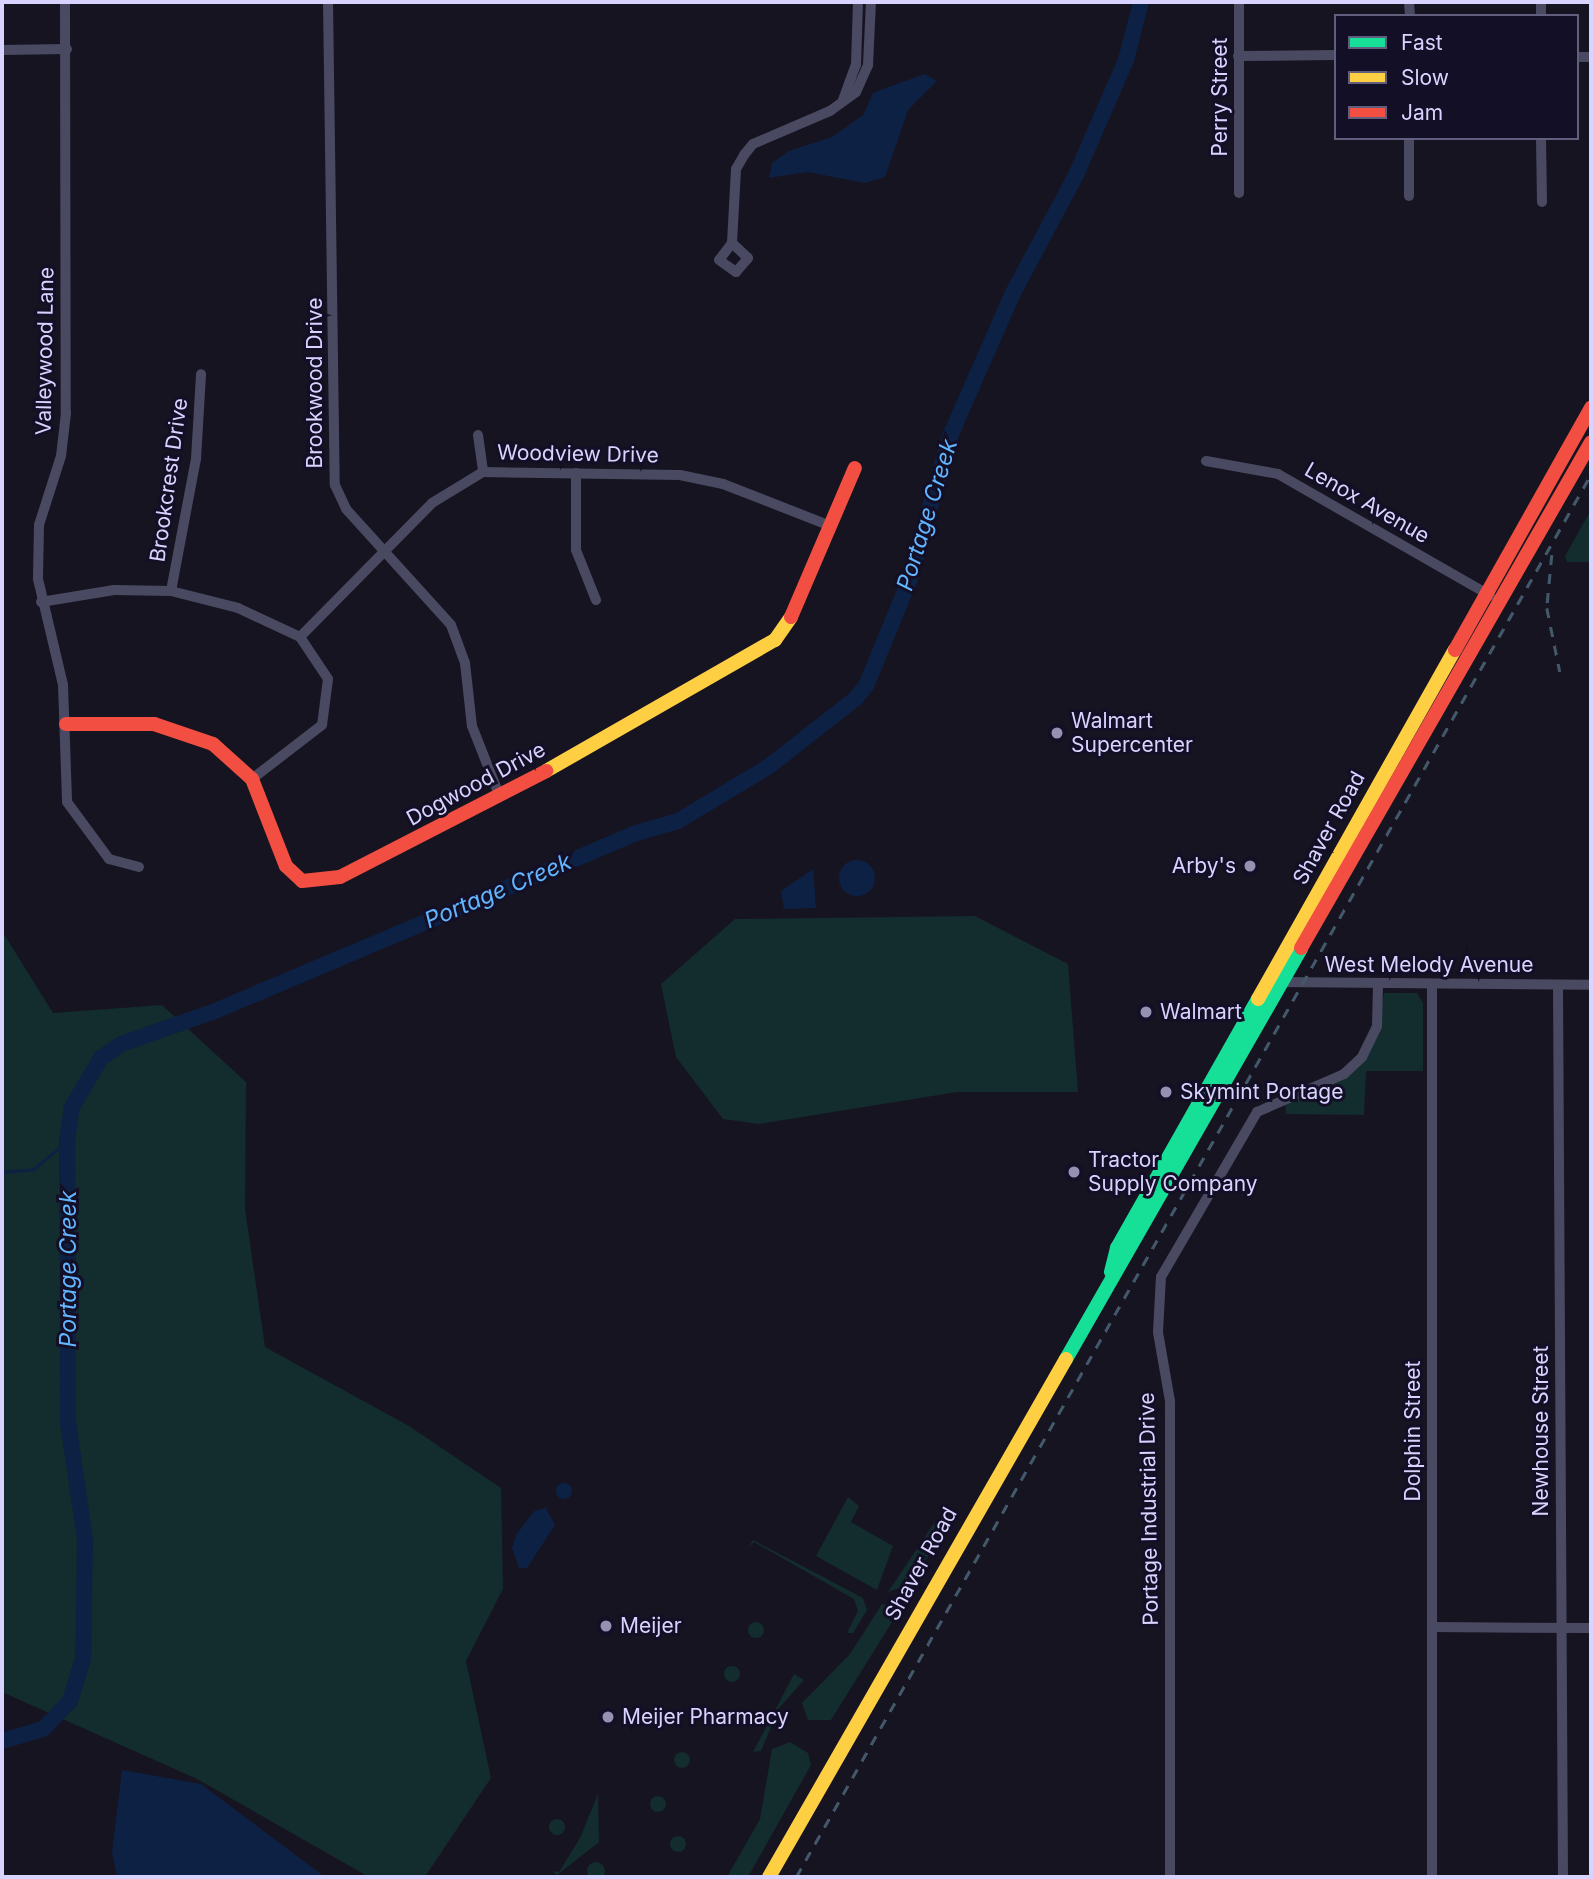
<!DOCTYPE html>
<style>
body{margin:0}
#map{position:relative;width:1593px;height:1879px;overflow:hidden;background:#161421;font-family:Inter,sans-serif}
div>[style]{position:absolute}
.green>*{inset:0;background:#132c2d}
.round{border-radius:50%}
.water>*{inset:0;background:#0d2144}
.stream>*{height:2.5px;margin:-1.25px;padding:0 1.25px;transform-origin:1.25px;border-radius:1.25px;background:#0d2144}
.river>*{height:16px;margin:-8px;padding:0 8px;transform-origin:8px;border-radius:8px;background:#0d2144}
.street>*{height:10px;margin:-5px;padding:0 5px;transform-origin:5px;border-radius:5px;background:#4a4962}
.fast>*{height:14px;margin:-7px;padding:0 7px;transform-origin:7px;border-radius:7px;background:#16e098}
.slow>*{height:14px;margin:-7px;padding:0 7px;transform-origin:7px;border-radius:7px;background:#ffcf43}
.jam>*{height:14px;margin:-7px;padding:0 7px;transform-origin:7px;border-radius:7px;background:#f24e42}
.rail>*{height:2.5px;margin-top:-1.25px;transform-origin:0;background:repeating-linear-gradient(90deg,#43596b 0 10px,transparent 0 19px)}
.dots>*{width:19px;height:19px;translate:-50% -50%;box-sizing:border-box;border:4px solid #130f26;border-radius:50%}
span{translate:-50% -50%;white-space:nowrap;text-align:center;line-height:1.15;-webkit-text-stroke:6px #130f26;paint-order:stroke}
.street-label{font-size:21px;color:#d9d4ff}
.poi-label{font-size:21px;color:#d9d4ff}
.left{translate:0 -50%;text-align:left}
.right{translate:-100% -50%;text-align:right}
.water-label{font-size:23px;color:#62b6ff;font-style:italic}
.frame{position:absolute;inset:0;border:4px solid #d9d4ff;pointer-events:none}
.legend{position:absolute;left:1334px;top:14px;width:245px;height:126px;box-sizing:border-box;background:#130f26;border:2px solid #625e7d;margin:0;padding:9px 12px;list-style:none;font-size:21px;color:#d9d4ff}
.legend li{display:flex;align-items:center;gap:14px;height:35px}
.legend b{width:35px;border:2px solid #625e7d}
</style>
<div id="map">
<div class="green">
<i style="clip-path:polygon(1591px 510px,1591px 562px,1567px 562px,1565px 556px)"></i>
<i style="clip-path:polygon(975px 916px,1068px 964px,1078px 1092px,957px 1092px,759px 1124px,723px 1119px,676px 1057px,661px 984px,735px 919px)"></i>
<i style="clip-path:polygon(2px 931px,53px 1013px,162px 1005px,246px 1082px,245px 1209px,265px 1347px,409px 1426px,501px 1488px,503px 1589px,466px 1661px,491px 1778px,425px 1877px,369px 1877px,197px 1779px,2px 1692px)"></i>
<i style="clip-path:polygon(1384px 993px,1417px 993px,1423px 1003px,1423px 1071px,1366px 1071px,1364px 1115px,1286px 1114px,1285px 1101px,1358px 1067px,1376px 1039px)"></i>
<i style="clip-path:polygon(848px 1497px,859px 1506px,851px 1522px,893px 1546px,877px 1590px,816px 1556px)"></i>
<i style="clip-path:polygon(934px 1523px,947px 1526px,938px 1542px,909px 1585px,888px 1592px)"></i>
<i style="clip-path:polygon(753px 1540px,863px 1598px,867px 1610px,853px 1633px,847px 1633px,858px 1611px,854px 1599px,754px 1542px,748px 1548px)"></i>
<i style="clip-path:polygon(882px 1604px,902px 1606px,831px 1720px,808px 1720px,802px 1703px,850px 1654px)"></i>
<i class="round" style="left:748px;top:1622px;width:16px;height:16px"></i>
<i class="round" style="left:724px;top:1666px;width:16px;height:16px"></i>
<i style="clip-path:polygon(794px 1674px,804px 1680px,779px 1708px,761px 1751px,753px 1752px)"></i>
<i style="clip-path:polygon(790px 1742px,808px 1753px,811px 1765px,748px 1877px,727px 1877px,760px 1819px,772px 1749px)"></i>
<i class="round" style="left:674px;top:1752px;width:16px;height:16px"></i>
<i style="clip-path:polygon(598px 1794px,599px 1842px,557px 1875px,552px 1871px,559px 1872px,580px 1838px)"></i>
<i class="round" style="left:650px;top:1796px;width:16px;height:16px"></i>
<i class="round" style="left:549px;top:1819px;width:16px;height:16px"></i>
<i class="round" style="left:670px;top:1836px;width:16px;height:16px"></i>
<i class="round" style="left:587px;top:1862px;width:18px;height:18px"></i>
</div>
<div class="water">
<i style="clip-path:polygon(924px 74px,937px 81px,908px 110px,885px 177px,865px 183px,807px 172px,769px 178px,772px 163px,789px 151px,832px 137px,863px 115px,873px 93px)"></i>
<i class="round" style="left:839px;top:860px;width:36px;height:36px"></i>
<i style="clip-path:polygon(813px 869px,816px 908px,784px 909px,781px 891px)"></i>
<i class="round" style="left:556px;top:1483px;width:16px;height:16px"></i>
<i style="clip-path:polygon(546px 1508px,555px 1525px,527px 1568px,519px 1568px,512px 1548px,516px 1535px,534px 1511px)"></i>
<i style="clip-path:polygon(122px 1770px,201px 1784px,325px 1877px,117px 1877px,112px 1852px)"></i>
</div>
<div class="stream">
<i style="left:2px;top:1172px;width:32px;rotate:-5deg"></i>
<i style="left:34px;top:1169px;width:43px;rotate:-40.3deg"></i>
</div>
<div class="river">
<i style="left:2px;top:1741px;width:43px;rotate:-16.3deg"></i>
<i style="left:43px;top:1729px;width:39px;rotate:-46deg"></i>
<i style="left:70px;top:1701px;width:44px;rotate:-72.8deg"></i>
<i style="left:83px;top:1659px;width:120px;rotate:-89deg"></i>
<i style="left:85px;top:1539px;width:118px;rotate:-98.3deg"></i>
<i style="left:68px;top:1422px;width:281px;rotate:-90.2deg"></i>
<i style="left:67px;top:1141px;width:34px;rotate:-82deg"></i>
<i style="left:72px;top:1107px;width:57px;rotate:-59.4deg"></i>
<i style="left:101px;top:1058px;width:24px;rotate:-35deg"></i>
<i style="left:121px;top:1044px;width:100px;rotate:-19.3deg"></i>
<i style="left:215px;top:1011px;width:454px;rotate:-22.9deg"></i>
<i style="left:633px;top:834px;width:47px;rotate:-16.1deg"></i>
<i style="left:678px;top:821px;width:105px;rotate:-31deg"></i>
<i style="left:768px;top:767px;width:110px;rotate:-38deg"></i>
<i style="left:855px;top:699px;width:17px;rotate:-50deg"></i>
<i style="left:866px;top:686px;width:113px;rotate:-67.7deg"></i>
<i style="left:909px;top:581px;width:153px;rotate:-74.1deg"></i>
<i style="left:951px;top:434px;width:154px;rotate:-66.3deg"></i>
<i style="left:1013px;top:293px;width:134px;rotate:-61.9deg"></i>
<i style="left:1076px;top:175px;width:125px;rotate:-66.5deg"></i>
<i style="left:1126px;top:60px;width:60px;rotate:-75.5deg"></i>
</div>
<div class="street">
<i style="left:65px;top:2px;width:411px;rotate:89.9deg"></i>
<i style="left:66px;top:413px;width:43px;rotate:96.6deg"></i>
<i style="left:61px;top:456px;width:72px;rotate:107.7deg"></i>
<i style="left:39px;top:525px;width:54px;rotate:91.1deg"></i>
<i style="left:38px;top:579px;width:109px;rotate:76.7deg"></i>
<i style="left:63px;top:685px;width:117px;rotate:88deg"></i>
<i style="left:67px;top:802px;width:71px;rotate:53.6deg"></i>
<i style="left:109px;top:859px;width:31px;rotate:15deg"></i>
<i style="left:328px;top:2px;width:483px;rotate:89.2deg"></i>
<i style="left:335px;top:485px;width:26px;rotate:65deg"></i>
<i style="left:346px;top:509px;width:156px;rotate:47.8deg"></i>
<i style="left:451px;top:625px;width:40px;rotate:69.8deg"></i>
<i style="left:465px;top:663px;width:63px;rotate:83.7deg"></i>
<i style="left:472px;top:726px;width:76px;rotate:68.5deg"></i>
<i style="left:1409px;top:2px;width:14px;rotate:86deg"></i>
<i style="left:1541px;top:2px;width:14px;rotate:90deg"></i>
<i style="left:2px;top:50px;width:65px;rotate:-0.9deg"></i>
<i style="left:1238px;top:56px;width:98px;rotate:-0.6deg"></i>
<i style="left:1577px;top:57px;width:14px"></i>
<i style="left:843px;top:100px;width:37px;rotate:-70deg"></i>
<i style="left:856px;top:65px;width:63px;rotate:-88.2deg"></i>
<i style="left:1541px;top:138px;width:64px;rotate:89.1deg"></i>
<i style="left:1239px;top:193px;width:191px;rotate:-90deg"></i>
<i style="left:1409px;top:196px;width:58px;rotate:-90deg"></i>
<i style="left:732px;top:243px;width:21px;rotate:127deg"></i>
<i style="left:719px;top:260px;width:21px;rotate:35deg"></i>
<i style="left:736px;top:272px;width:18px;rotate:-49deg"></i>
<i style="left:748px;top:258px;width:22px;rotate:-137deg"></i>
<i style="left:732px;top:243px;width:74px;rotate:-86.9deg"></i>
<i style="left:736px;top:169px;width:16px;rotate:-60deg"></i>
<i style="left:744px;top:155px;width:14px;rotate:-51deg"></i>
<i style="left:753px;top:144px;width:84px;rotate:-23.2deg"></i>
<i style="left:830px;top:111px;width:32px;rotate:-36deg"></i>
<i style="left:856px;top:92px;width:30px;rotate:-66deg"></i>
<i style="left:868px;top:65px;width:63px;rotate:-87.3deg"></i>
<i style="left:478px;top:435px;width:37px;rotate:82deg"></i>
<i style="left:1206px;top:461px;width:73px;rotate:10.2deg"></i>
<i style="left:1278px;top:474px;width:245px;rotate:29.8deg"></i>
<i style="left:576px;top:473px;width:77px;rotate:90deg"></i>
<i style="left:576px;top:550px;width:54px;rotate:68.2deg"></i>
<i style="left:171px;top:591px;width:134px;rotate:-79.3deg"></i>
<i style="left:196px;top:459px;width:85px;rotate:-86.6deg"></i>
<i style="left:41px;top:602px;width:74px;rotate:-9.3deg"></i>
<i style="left:114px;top:590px;width:57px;rotate:1deg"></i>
<i style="left:171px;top:591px;width:69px;rotate:14.2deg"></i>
<i style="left:238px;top:608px;width:68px;rotate:25.1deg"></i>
<i style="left:300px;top:637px;width:50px;rotate:56.3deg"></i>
<i style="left:328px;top:679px;width:46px;rotate:97.4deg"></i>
<i style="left:322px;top:725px;width:88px;rotate:142.4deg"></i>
<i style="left:300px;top:637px;width:188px;rotate:-45.4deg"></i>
<i style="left:432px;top:503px;width:60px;rotate:-31.3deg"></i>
<i style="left:483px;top:472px;width:197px;rotate:0.9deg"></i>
<i style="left:680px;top:475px;width:44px;rotate:11.8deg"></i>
<i style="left:723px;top:484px;width:113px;rotate:21.3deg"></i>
<i style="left:1277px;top:982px;width:314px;rotate:0.5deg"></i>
<i style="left:1558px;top:985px;width:892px;rotate:89.68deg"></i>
<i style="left:1432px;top:1627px;width:159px;rotate:0.4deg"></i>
<i style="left:1170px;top:1877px;width:476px;rotate:-90deg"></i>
<i style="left:1170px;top:1401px;width:70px;rotate:-99.9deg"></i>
<i style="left:1158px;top:1332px;width:55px;rotate:-86.9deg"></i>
<i style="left:1161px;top:1277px;width:191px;rotate:-59.8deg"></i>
<i style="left:1257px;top:1112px;width:95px;rotate:-23.6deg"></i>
<i style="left:1344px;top:1074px;width:25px;rotate:-43deg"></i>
<i style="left:1362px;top:1057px;width:34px;rotate:-64deg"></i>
<i style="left:1377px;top:1026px;width:41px;rotate:-88.6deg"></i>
<i style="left:1432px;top:1877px;width:891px;rotate:-90deg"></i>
</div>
<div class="fast">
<i style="left:1111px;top:1272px;width:25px;rotate:-76deg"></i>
<i style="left:1117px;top:1248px;width:286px;rotate:-60.5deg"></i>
<i style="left:1066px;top:1359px;width:473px;rotate:-60.2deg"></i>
</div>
<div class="slow">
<i style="left:546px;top:771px;width:264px;rotate:-29.8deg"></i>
<i style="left:775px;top:640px;width:28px;rotate:-55deg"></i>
<i style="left:1258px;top:999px;width:401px;rotate:-60.6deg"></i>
<i style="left:769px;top:1877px;width:597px;rotate:-60.17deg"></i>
</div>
<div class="jam">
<i style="left:791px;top:617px;width:162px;rotate:-66.8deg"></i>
<i style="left:1455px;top:650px;width:278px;rotate:-60.7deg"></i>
<i style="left:66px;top:724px;width:88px"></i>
<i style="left:154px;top:724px;width:62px;rotate:18.7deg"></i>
<i style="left:213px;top:744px;width:52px;rotate:41.9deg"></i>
<i style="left:252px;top:779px;width:93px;rotate:68.7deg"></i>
<i style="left:286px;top:866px;width:22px;rotate:43deg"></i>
<i style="left:302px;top:881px;width:38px;rotate:-6deg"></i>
<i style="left:340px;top:877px;width:232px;rotate:-27.2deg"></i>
<i style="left:1301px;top:948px;width:583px;rotate:-60.18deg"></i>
</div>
<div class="rail">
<i style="left:1552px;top:555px;width:53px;rotate:95.4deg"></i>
<i style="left:1547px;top:608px;width:65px;rotate:78.5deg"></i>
<i style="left:796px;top:1877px;width:1613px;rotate:-60.46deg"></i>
</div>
<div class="dots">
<i style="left:1057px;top:733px;background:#9591b1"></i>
<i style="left:1250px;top:866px;background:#9591b1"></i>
<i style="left:1146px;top:1012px;background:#9591b1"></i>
<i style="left:1166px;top:1092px;background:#9591b1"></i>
<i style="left:1074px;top:1172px;background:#9591b1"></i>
<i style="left:606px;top:1626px;background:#9591b1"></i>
<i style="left:608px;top:1717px;background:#9591b1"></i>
</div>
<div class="street-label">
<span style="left:1220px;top:97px;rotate:-90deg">Perry Street</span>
<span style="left:45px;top:351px;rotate:-89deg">Valleywood Lane</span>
<span style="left:315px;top:383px;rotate:-90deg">Brookwood Drive</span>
<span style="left:578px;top:454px;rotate:1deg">Woodview Drive</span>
<span style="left:169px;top:480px;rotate:-82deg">Brookcrest Drive</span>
<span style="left:1367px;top:503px;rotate:30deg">Lenox Avenue</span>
<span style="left:476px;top:784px;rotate:-28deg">Dogwood Drive</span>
<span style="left:1329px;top:828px;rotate:-61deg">Shaver Road</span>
<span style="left:1429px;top:965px">West Melody Avenue</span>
<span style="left:1413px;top:1431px;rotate:-90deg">Dolphin Street</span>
<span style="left:1541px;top:1431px;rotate:-90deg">Newhouse Street</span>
<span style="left:1149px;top:1509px;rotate:-91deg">Portage Industrial Drive</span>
<span style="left:921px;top:1564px;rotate:-61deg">Shaver Road</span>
</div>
<div class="poi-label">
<span class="left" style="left:1071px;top:733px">Walmart<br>Supercenter</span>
<span class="right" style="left:1236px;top:866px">Arby's</span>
<span class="left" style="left:1160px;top:1012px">Walmart</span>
<span class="left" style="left:1180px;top:1092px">Skymint Portage</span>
<span class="left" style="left:1088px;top:1172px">Tractor<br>Supply Company</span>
<span class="left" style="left:620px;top:1626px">Meijer</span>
<span class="left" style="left:622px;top:1717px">Meijer Pharmacy</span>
</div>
<div class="water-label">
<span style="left:927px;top:515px;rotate:-73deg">Portage Creek</span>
<span style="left:498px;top:891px;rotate:-23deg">Portage Creek</span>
<span style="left:68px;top:1269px;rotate:-90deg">Portage Creek</span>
</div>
<div class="frame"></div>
<ul class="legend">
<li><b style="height:9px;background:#16e098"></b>Fast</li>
<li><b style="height:9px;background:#ffcf43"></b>Slow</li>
<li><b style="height:9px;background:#f24e42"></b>Jam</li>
</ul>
</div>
